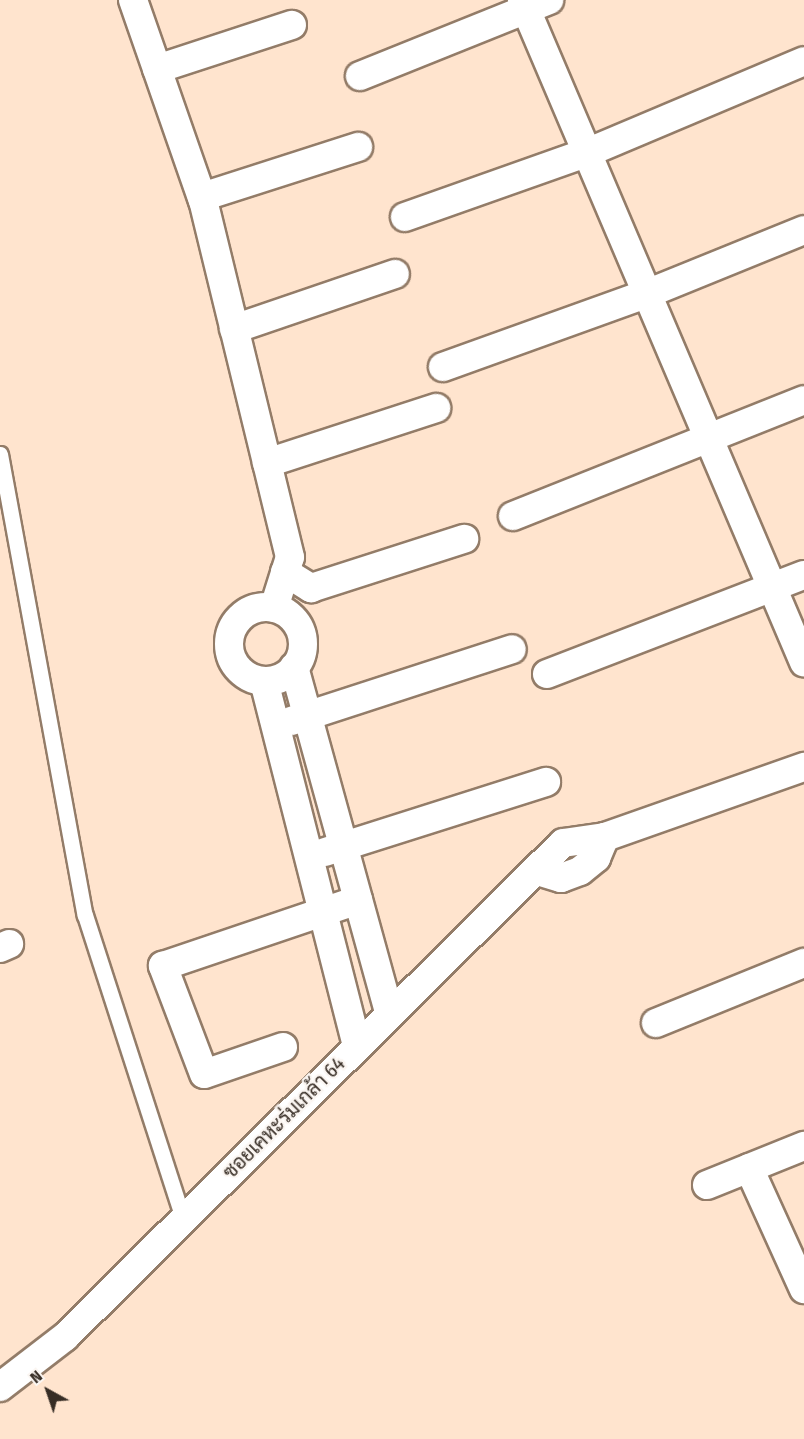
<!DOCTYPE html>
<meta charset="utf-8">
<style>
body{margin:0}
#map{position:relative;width:804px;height:1439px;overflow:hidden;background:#ffe4ce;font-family:"Fira Sans Condensed",Sarabun,sans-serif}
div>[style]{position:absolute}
.roads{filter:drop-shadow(2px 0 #937c68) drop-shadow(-2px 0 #937c68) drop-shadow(0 2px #937c68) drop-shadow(0 -2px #937c68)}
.lane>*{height:15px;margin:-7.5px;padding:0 7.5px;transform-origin:7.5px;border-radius:7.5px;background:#fff}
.street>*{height:28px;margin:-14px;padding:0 14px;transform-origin:14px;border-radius:14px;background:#fff}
.street>.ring{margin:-14px;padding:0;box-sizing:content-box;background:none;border:28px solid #fff;border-radius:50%}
span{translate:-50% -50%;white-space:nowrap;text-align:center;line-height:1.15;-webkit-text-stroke:4.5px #fbf6f2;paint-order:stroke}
.street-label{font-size:20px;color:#372d25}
.north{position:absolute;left:18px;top:1361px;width:60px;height:60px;-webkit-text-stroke:4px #fbf6f2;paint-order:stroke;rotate:320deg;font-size:16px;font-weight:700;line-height:24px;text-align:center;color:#372d25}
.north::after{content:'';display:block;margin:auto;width:21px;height:27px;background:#372d25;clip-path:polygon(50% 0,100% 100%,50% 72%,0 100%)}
</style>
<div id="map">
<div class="roads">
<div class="lane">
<i style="left:0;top:454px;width:469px;rotate:79.6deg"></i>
<i style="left:85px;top:915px;width:319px;rotate:72.1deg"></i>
</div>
<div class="street">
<i style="left:133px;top:0;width:213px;rotate:70.8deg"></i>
<i style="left:522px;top:0;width:720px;rotate:66.93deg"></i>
<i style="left:157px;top:69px;width:142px;rotate:-18.1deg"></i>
<i style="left:360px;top:76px;width:204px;rotate:-21.9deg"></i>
<i style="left:405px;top:217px;width:195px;rotate:-19.5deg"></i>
<i style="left:589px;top:152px;width:233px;rotate:-22.9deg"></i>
<i style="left:234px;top:329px;width:170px;rotate:-18.9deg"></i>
<i style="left:443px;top:367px;width:219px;rotate:-19.8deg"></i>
<i style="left:649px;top:293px;width:167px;rotate:-22.1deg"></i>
<i style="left:267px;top:463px;width:178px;rotate:-18deg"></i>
<i style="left:513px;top:516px;width:313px;rotate:-21.7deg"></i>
<i style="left:285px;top:572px;width:31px;rotate:32deg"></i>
<i style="left:311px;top:588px;width:161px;rotate:-17.8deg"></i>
<i class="ring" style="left:229px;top:607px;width:46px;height:46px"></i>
<i style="left:274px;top:608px;width:53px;rotate:-72.6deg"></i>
<i style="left:290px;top:557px;width:371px;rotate:-103.7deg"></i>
<i style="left:202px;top:197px;width:164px;rotate:-17.8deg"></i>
<i style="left:294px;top:667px;width:359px;rotate:74.6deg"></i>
<i style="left:547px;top:674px;width:275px;rotate:-21.1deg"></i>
<i style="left:264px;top:681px;width:377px;rotate:75.7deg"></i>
<i style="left:291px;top:721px;width:232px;rotate:-18deg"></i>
<i style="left:325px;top:852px;width:232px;rotate:-17.6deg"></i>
<i style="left:538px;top:871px;width:24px;rotate:17deg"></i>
<i style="left:561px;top:878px;width:20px;rotate:-20deg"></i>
<i style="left:580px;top:871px;width:21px;rotate:-39deg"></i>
<i style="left:596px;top:858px;width:23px;rotate:-67deg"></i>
<i style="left:0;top:948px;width:10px;rotate:-24deg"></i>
<i style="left:656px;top:1023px;width:160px;rotate:-22.1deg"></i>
<i style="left:283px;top:1047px;width:83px;rotate:161.1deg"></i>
<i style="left:204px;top:1074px;width:116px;rotate:-110.8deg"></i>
<i style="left:163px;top:966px;width:206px;rotate:-18.7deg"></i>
<i style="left:749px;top:1168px;width:133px;rotate:65.6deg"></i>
<i style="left:707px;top:1185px;width:105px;rotate:-21.9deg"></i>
<i style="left:0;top:1387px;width:82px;rotate:-37.6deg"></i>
<i style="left:65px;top:1337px;width:701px;rotate:-44.77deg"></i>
<i style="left:563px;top:843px;width:42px;rotate:-8.1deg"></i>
<i style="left:605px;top:837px;width:211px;rotate:-19.4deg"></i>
</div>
</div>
<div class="street-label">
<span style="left:284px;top:1118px;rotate:-45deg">ซอยเคหะร่มเกล้า 64</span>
</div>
<div class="north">N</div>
</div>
